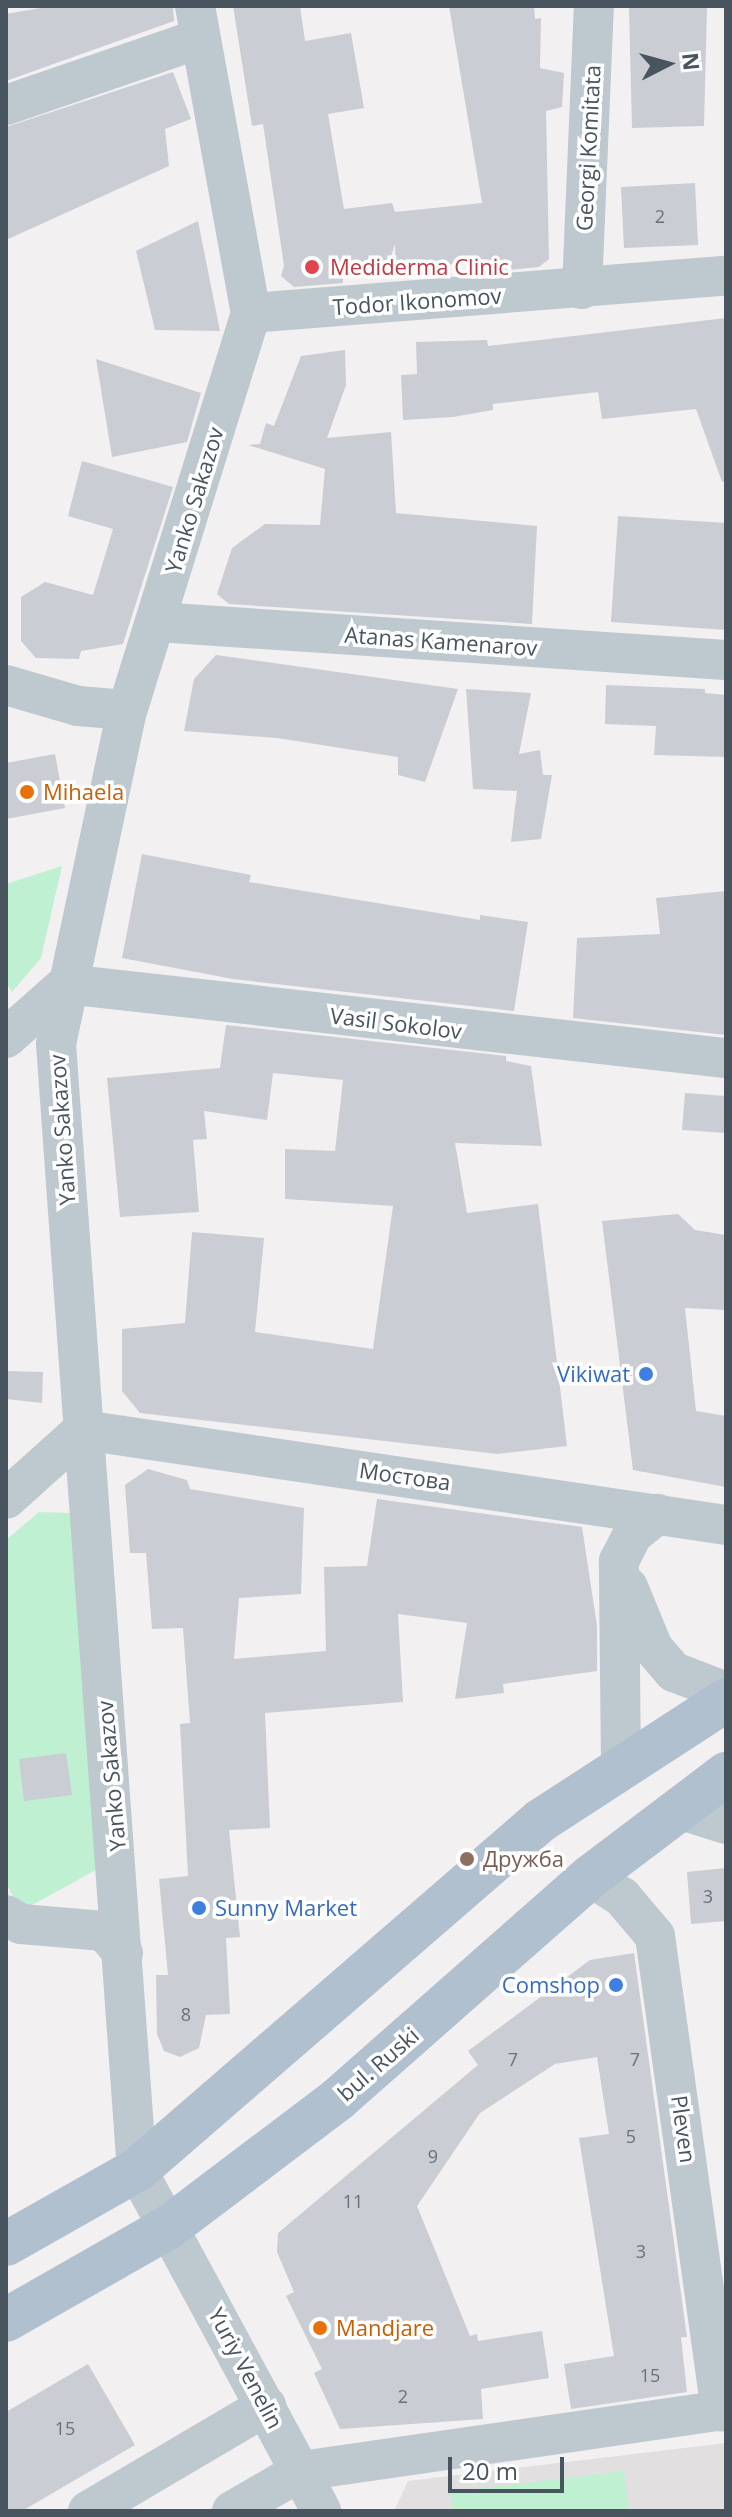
<!DOCTYPE html>
<meta charset="utf-8">
<style>
body{margin:0}
#map{position:relative;width:732px;height:2517px;overflow:hidden;background:#f3f0f1;font-family:"Open Sans",sans-serif}
div>[style]{position:absolute}
.education>*{inset:0;background:#e1dfe0}
.green>*{inset:0;background:#c0f0d2}
.building>*{inset:0;background:#cacdd3}
.minor>*{height:40px;margin:-20px;padding:0 20px;transform-origin:20px;border-radius:20px;background:#bec8cf}
.major>*{height:44px;margin:-22px;padding:0 22px;transform-origin:22px;border-radius:22px;background:#b0c0cf}
.dots>*{width:22px;height:22px;translate:-50% -50%;box-sizing:border-box;border:4px solid #fff;border-radius:50%}
span{translate:-50% -50%;white-space:nowrap;text-align:center;line-height:1.15;-webkit-text-stroke:7px #fff;paint-order:stroke}
.number-label{font-size:18px;color:#68727b}
.number-label span{-webkit-text-stroke-width:0}
.street-label{font-size:22px;color:#48545e}
.health-label{font-size:22px;color:#be3a42}
.left{translate:0 -50%;text-align:left}
.food-label{font-size:22px;color:#c56008}
.shop-label{font-size:22px;color:#366cbe}
.right{translate:-100% -50%;text-align:right}
.education-label{font-size:22px;color:#785e54}
.frame{position:absolute;inset:0;border:8px solid #48545e;pointer-events:none}
.north{position:absolute;left:628px;top:24px;width:80px;height:80px;-webkit-text-stroke:6px #fff;paint-order:stroke;rotate:84deg;font-size:22px;font-weight:700;line-height:32px;text-align:center;color:#48545e}
.north::after{content:'';display:block;margin:auto;width:28px;height:36px;background:#48545e;clip-path:polygon(50% 0,100% 100%,50% 72%,0 100%)}
.scale{position:absolute;left:448px;top:2457px;width:116px;height:36px;box-sizing:border-box;border:4px solid #48545e;border-top:0;padding-left:10px;font-size:24px;line-height:28px;white-space:nowrap;color:#48545e;-webkit-text-stroke:6px #fff;paint-order:stroke}
</style>
<div id="map">
<div class="education">
<i style="clip-path:polygon(726px 2443px,726px 2511px,394px 2511px,408px 2481px)"></i>
</div>
<div class="green">
<i style="clip-path:polygon(62px 866px,41px 958px,12px 992px,6px 982px,6px 884px)"></i>
<i style="clip-path:polygon(39px 1512px,71px 1513px,107px 1864px,21px 1911px,6px 1883px,6px 1540px)"></i>
<i style="clip-path:polygon(624px 2471px,629px 2511px,452px 2511px,450px 2492px)"></i>
</div>
<div class="building">
<i style="clip-path:polygon(52px 6px,173px 6px,174px 21px,6px 81px,6px 14px)"></i>
<i style="clip-path:polygon(233px 6px,300px 6px,305px 41px,351px 33px,364px 108px,328px 114px,344px 209px,392px 203px,395px 212px,482px 203px,449px 6px,534px 6px,535px 19px,541px 18px,540px 68px,564px 73px,562px 107px,546px 111px,549px 259px,539px 267px,497px 271px,495px 260px,396px 270px,395px 244px,386px 271px,343px 275px,343px 283px,294px 287px,281px 276px,284px 266px,263px 124px,252px 126px)"></i>
<i style="clip-path:polygon(629px 6px,707px 6px,704px 126px,632px 128px)"></i>
<i style="clip-path:polygon(173px 72px,191px 119px,165px 129px,169px 166px,6px 240px,6px 127px)"></i>
<i style="clip-path:polygon(695px 183px,698px 245px,624px 248px,621px 187px)"></i>
<i style="clip-path:polygon(198px 221px,220px 331px,155px 330px,136px 251px)"></i>
<i style="clip-path:polygon(726px 318px,726px 481px,722px 482px,696px 409px,602px 419px,598px 392px,493px 404px,493px 410px,453px 417px,403px 420px,401px 375px,417px 374px,416px 342px,487px 340px,488px 346px)"></i>
<i style="clip-path:polygon(345px 350px,346px 385px,327px 438px,391px 432px,396px 513px,537px 526px,532px 624px,229px 604px,217px 594px,232px 548px,265px 524px,320px 525px,325px 469px,248px 445px,260px 444px,266px 423px,274px 426px,301px 356px)"></i>
<i style="clip-path:polygon(96px 359px,201px 393px,187px 442px,112px 457px)"></i>
<i style="clip-path:polygon(82px 461px,173px 487px,123px 644px,81px 651px,79px 659px,36px 658px,21px 641px,21px 597px,45px 582px,93px 595px,113px 529px,68px 516px)"></i>
<i style="clip-path:polygon(618px 516px,726px 523px,726px 630px,611px 622px)"></i>
<i style="clip-path:polygon(216px 655px,458px 689px,425px 782px,398px 775px,398px 757px,277px 738px,184px 731px,194px 679px)"></i>
<i style="clip-path:polygon(606px 685px,705px 689px,705px 693px,726px 695px,726px 757px,654px 755px,656px 726px,605px 724px)"></i>
<i style="clip-path:polygon(466px 689px,531px 693px,519px 754px,540px 750px,543px 775px,552px 775px,541px 839px,511px 842px,517px 791px,473px 789px)"></i>
<i style="clip-path:polygon(55px 754px,65px 808px,6px 819px,6px 763px)"></i>
<i style="clip-path:polygon(142px 854px,251px 875px,249px 882px,480px 920px,480px 915px,528px 922px,514px 1011px,233px 979px,122px 958px)"></i>
<i style="clip-path:polygon(726px 891px,726px 1035px,573px 1018px,577px 938px,660px 934px,656px 898px)"></i>
<i style="clip-path:polygon(226px 1025px,506px 1056px,506px 1061px,531px 1066px,542px 1146px,455px 1143px,467px 1213px,538px 1204px,567px 1446px,498px 1454px,140px 1413px,122px 1391px,122px 1329px,185px 1323px,192px 1232px,264px 1238px,255px 1332px,373px 1349px,393px 1206px,285px 1199px,285px 1149px,335px 1151px,343px 1080px,273px 1073px,267px 1120px,204px 1111px,207px 1139px,193px 1140px,199px 1212px,120px 1217px,107px 1078px,220px 1068px)"></i>
<i style="clip-path:polygon(685px 1093px,726px 1096px,726px 1133px,682px 1130px)"></i>
<i style="clip-path:polygon(678px 1214px,695px 1230px,726px 1235px,726px 1310px,685px 1308px,696px 1411px,726px 1416px,726px 1487px,633px 1470px,602px 1221px)"></i>
<i style="clip-path:polygon(6px 1371px,43px 1372px,42px 1403px,6px 1399px)"></i>
<i style="clip-path:polygon(148px 1469px,187px 1480px,190px 1489px,304px 1508px,301px 1594px,239px 1598px,234px 1659px,326px 1651px,324px 1567px,367px 1566px,377px 1499px,582px 1527px,597px 1626px,597px 1671px,503px 1684px,504px 1693px,455px 1699px,467px 1623px,398px 1614px,403px 1702px,265px 1713px,270px 1828px,229px 1830px,240px 1937px,226px 1938px,230px 2014px,206px 2015px,199px 2048px,180px 2057px,164px 2051px,157px 2034px,156px 1975px,168px 1975px,159px 1879px,188px 1876px,180px 1724px,190px 1723px,183px 1628px,152px 1629px,146px 1553px,130px 1553px,125px 1485px)"></i>
<i style="clip-path:polygon(66px 1753px,72px 1795px,24px 1801px,19px 1759px)"></i>
<i style="clip-path:polygon(726px 1868px,726px 1921px,691px 1924px,687px 1872px)"></i>
<i style="clip-path:polygon(634px 1953px,687px 2337px,681px 2337px,687px 2392px,571px 2409px,564px 2364px,614px 2356px,579px 2138px,609px 2134px,597px 2057px,555px 2064px,480px 2113px,417px 2206px,470px 2336px,477px 2334px,478px 2341px,542px 2331px,549px 2378px,481px 2389px,483px 2419px,340px 2429px,314px 2373px,322px 2369px,286px 2296px,294px 2292px,277px 2252px,278px 2233px,478px 2065px,468px 2051px,590px 1960px)"></i>
<i style="clip-path:polygon(88px 2364px,135px 2445px,22px 2511px,6px 2511px,6px 2412px)"></i>
</div>
<div class="minor">
<i style="left:195px;top:6px;width:312px;rotate:79.7deg"></i>
<i style="left:251px;top:313px;width:416px;rotate:107.3deg"></i>
<i style="left:127px;top:710px;width:341px;rotate:102deg"></i>
<i style="left:56px;top:1044px;width:1129px;rotate:85.89deg"></i>
<i style="left:137px;top:2170px;width:387px;rotate:61.6deg"></i>
<i style="left:6px;top:105px;width:204px;rotate:-18.9deg"></i>
<i style="left:582px;top:289px;width:283px;rotate:-87.6deg"></i>
<i style="left:251px;top:313px;width:476px;rotate:-4.5deg"></i>
<i style="left:157px;top:622px;width:570px;rotate:3.82deg"></i>
<i style="left:6px;top:685px;width:75px;rotate:16.3deg"></i>
<i style="left:78px;top:706px;width:49px;rotate:4.7deg"></i>
<i style="left:67px;top:984px;width:663px;rotate:6.41deg"></i>
<i style="left:6px;top:1038px;width:81px;rotate:-41.5deg"></i>
<i style="left:83px;top:1430px;width:650px;rotate:8.4deg"></i>
<i style="left:6px;top:1499px;width:103px;rotate:-41.9deg"></i>
<i style="left:628px;top:1587px;width:66px;rotate:67.7deg"></i>
<i style="left:653px;top:1648px;width:32px;rotate:49deg"></i>
<i style="left:674px;top:1672px;width:56px;rotate:21deg"></i>
<i style="left:621px;top:1767px;width:206px;rotate:-90.6deg"></i>
<i style="left:619px;top:1561px;width:30px;rotate:-63deg"></i>
<i style="left:633px;top:1534px;width:32px;rotate:-39deg"></i>
<i style="left:678px;top:1809px;width:50px;rotate:17.4deg"></i>
<i style="left:590px;top:1877px;width:38px;rotate:32deg"></i>
<i style="left:622px;top:1897px;width:51px;rotate:49.8deg"></i>
<i style="left:655px;top:1936px;width:480px;rotate:82.1deg"></i>
<i style="left:6px;top:1915px;width:17px;rotate:31deg"></i>
<i style="left:21px;top:1924px;width:83px;rotate:4.8deg"></i>
<i style="left:104px;top:1931px;width:29px;rotate:49deg"></i>
<i style="left:88px;top:2511px;width:207px;rotate:-30.5deg"></i>
<i style="left:232px;top:2511px;width:80px;rotate:-30.1deg"></i>
<i style="left:301px;top:2471px;width:429px;rotate:-8.2deg"></i>
</div>
<div class="major">
<i style="left:6px;top:2244px;width:150px;rotate:-29.5deg"></i>
<i style="left:137px;top:2170px;width:533px;rotate:-40.89deg"></i>
<i style="left:540px;top:1821px;width:222px;rotate:-33deg"></i>
<i style="left:6px;top:2320px;width:188px;rotate:-29.7deg"></i>
<i style="left:169px;top:2227px;width:211px;rotate:-37.1deg"></i>
<i style="left:337px;top:2100px;width:337px;rotate:-41.4deg"></i>
<i style="left:590px;top:1877px;width:171px;rotate:-37.1deg"></i>
</div>
<div class="dots">
<i style="left:312px;top:267px;background:#e0444e"></i>
<i style="left:27px;top:792px;background:#e8710a"></i>
<i style="left:646px;top:1374px;background:#3f7fe0"></i>
<i style="left:467px;top:1859px;background:#8d6e63"></i>
<i style="left:199px;top:1908px;background:#3f7fe0"></i>
<i style="left:616px;top:1985px;background:#3f7fe0"></i>
<i style="left:320px;top:2328px;background:#e8710a"></i>
</div>
<div class="number-label">
<span style="left:660px;top:216px">2</span>
<span style="left:708px;top:1896px">3</span>
<span style="left:186px;top:2014px">8</span>
<span style="left:513px;top:2059px">7</span>
<span style="left:635px;top:2059px">7</span>
<span style="left:631px;top:2136px">5</span>
<span style="left:433px;top:2156px">9</span>
<span style="left:353px;top:2201px">11</span>
<span style="left:641px;top:2251px">3</span>
<span style="left:650px;top:2375px">15</span>
<span style="left:403px;top:2396px">2</span>
<span style="left:65px;top:2428px">15</span>
</div>
<div class="street-label">
<span style="left:588px;top:148px;rotate:-87deg">Georgi Komitata</span>
<span style="left:417px;top:301px;rotate:-4deg">Todor Ikonomov</span>
<span style="left:194px;top:500px;rotate:-73deg">Yanko Sakazov</span>
<span style="left:441px;top:641px;rotate:4deg">Atanas Kamenarov</span>
<span style="left:396px;top:1023px;rotate:7deg">Vasil Sokolov</span>
<span style="left:62px;top:1130px;rotate:-94deg">Yanko Sakazov</span>
<span style="left:405px;top:1476px;rotate:8deg">Мостова</span>
<span style="left:111px;top:1776px;rotate:-95deg">Yanko Sakazov</span>
<span style="left:378px;top:2064px;rotate:-41deg">bul. Ruski</span>
<span style="left:684px;top:2129px;rotate:82deg">Pleven</span>
<span style="left:246px;top:2368px;rotate:62deg">Yuriy Venelin</span>
</div>
<div class="health-label">
<span class="left" style="left:330px;top:267px">Mediderma Clinic</span>
</div>
<div class="food-label">
<span class="left" style="left:43px;top:792px">Mihaela</span>
<span class="left" style="left:336px;top:2328px">Mandjare</span>
</div>
<div class="shop-label">
<span class="right" style="left:630px;top:1374px">Vikiwat</span>
<span class="left" style="left:215px;top:1908px">Sunny Market</span>
<span class="right" style="left:600px;top:1985px">Comshop</span>
</div>
<div class="education-label">
<span class="left" style="left:483px;top:1859px">Дружба</span>
</div>
<div class="frame"></div>
<div class="north">N</div>
<div class="scale">20 m</div>
</div>
